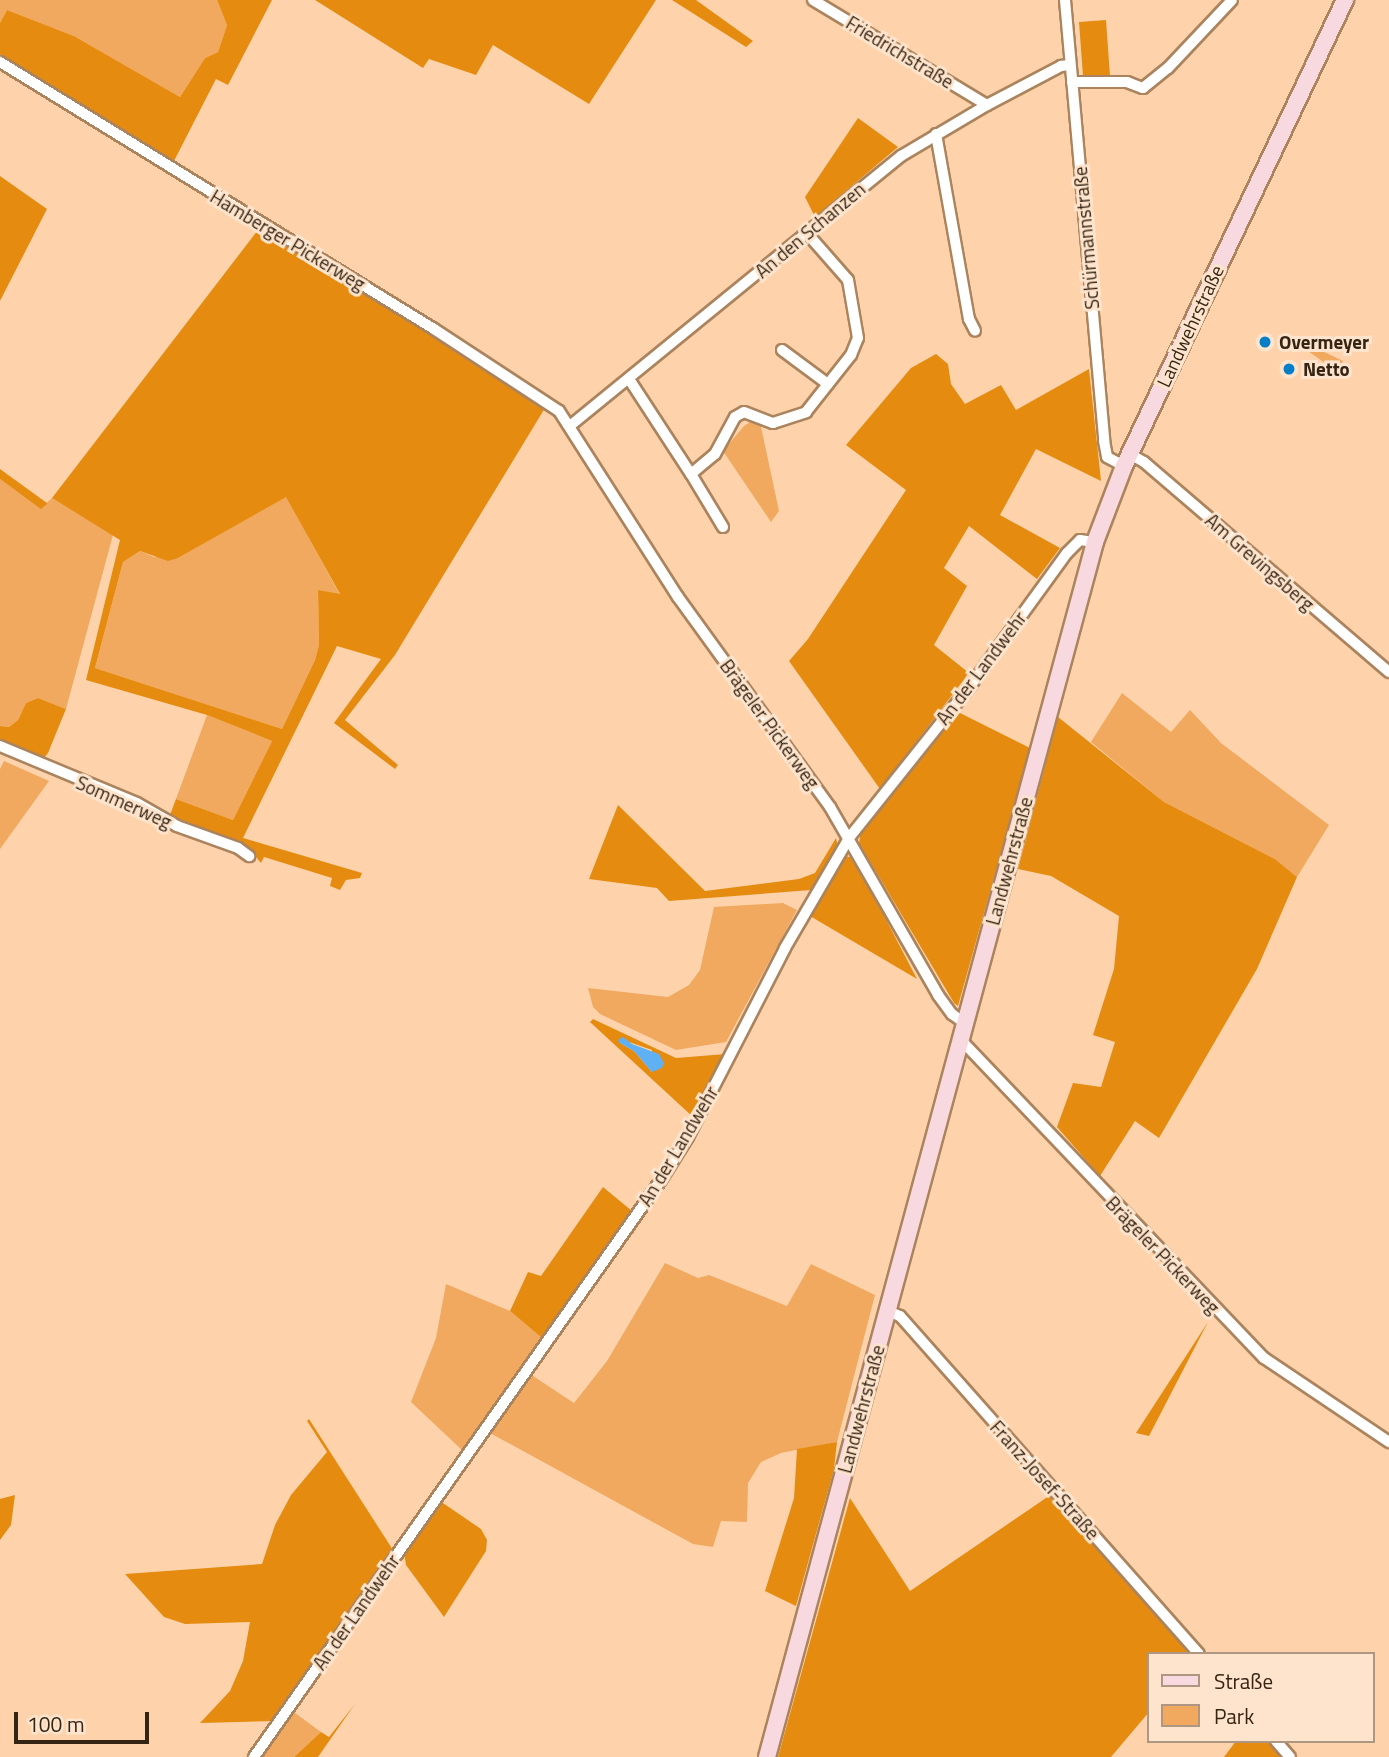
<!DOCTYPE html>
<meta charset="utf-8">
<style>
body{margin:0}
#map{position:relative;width:1389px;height:1757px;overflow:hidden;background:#fed3ab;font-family:"Titillium Web",sans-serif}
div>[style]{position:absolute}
.green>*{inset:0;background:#f0a95f}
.forest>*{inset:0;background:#e58b10}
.water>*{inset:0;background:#5fb1f4}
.roads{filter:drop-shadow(2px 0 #ab845e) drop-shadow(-2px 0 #ab845e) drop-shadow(0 2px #ab845e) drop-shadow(0 -2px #ab845e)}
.street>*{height:10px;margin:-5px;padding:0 5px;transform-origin:5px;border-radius:5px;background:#fff}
.secondary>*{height:16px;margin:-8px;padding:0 8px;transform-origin:8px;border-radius:8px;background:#f9d9e0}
.dots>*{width:19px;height:19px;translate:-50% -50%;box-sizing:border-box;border:4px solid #fee4cc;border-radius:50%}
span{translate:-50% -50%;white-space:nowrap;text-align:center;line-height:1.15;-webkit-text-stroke:6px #fee4cc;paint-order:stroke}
.street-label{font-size:19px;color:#342414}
.poi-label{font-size:19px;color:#342414;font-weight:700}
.left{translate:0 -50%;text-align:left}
.legend{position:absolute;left:1147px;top:1652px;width:228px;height:91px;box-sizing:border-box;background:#fee4cc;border:2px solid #ad9782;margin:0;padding:9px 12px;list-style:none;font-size:21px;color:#342414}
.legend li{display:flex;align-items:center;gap:14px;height:35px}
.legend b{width:35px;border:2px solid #ad9782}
.scale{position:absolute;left:14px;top:1712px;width:135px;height:32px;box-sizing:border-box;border:4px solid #342414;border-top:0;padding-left:9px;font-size:21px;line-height:24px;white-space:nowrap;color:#342414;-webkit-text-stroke:5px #fee4cc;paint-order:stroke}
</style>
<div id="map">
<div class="green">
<i style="clip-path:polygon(0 0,217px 0,227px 25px,218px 52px,205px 58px,180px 97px,74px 36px,7px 10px,0 23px)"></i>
<i style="clip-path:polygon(1303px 342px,1343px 361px,1336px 371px,1301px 346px)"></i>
<i style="clip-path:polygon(753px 420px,760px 422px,779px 511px,771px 522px,723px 451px,744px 426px)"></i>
<i style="clip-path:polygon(0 479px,41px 508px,52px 498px,113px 535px,66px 709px,38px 698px,26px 703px,18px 720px,9px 727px,0 726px)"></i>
<i style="clip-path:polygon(286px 496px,340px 595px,318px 590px,319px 645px,315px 660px,282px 729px,95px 668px,123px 562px,140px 551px,154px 557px,178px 558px)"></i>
<i style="clip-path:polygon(1122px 693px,1171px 732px,1190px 710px,1221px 743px,1329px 825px,1297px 877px,1275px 859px,1164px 802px,1091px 742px)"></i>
<i style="clip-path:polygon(207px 715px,272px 741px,233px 820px,176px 799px)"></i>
<i style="clip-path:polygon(4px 761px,49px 781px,0 849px,0 769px)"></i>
<i style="clip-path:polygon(783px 903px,797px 910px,726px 1042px,676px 1050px,600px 1014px,593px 1007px,588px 988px,668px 997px,689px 985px,700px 970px,714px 907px)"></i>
<i style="clip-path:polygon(665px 1263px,698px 1278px,709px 1275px,787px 1306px,811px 1264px,875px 1295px,837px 1442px,781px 1453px,761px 1462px,748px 1483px,747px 1522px,721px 1521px,713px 1547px,693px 1544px,490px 1433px,530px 1374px,574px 1403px,607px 1361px)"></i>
<i style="clip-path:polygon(446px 1284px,510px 1311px,542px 1338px,463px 1451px,411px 1402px,436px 1338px)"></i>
<i style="clip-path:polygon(291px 1710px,321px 1732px,294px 1757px,258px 1757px)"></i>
</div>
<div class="forest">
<i style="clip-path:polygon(217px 0,272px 0,228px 85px,216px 79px,174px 161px,0 54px,0 23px,7px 10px,74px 36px,180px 97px,205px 58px,218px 52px,227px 25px)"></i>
<i style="clip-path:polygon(315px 0,656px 0,589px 104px,493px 45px,476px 75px,429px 59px,423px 68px)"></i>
<i style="clip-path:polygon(672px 0,696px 0,753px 41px,746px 47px)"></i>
<i style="clip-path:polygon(1106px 20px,1110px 76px,1083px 76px,1079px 22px)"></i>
<i style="clip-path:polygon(858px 118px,898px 147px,815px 217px,805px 197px)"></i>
<i style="clip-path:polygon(0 176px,47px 209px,0 301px)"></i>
<i style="clip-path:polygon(evenodd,258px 230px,353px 283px,545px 408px,395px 655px,345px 720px,398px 765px,395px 769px,334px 723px,381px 659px,337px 646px,243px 838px,362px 873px,360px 878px,346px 880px,340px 890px,330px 886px,332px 878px,264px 857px,261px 863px,248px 847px,170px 815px,176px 799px,233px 820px,272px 741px,207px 715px,86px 680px,120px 540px,52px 498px,258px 230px,286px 497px,340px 594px,318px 590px,319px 645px,315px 660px,282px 729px,95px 668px,123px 562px,140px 551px,168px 561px,178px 558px,286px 497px)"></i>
<i style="clip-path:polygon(936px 354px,948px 364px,951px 384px,965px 404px,1001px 385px,1016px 410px,1089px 369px,1101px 481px,1036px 449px,1000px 515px,1060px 548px,1037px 579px,969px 526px,944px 568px,967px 586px,934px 645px,969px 673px,880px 789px,789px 661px,808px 639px,906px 490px,846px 445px,911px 368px)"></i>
<i style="clip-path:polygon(0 469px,47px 503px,47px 504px,41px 509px,0 479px)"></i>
<i style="clip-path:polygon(38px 698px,66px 709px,48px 753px,43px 759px,0 739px,0 726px,9px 727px,18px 720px,26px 703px)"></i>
<i style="clip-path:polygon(956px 711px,1030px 748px,958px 1006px,954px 1003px,859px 843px,861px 831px)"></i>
<i style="clip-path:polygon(1058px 717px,1164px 802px,1275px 859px,1297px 877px,1257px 969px,1159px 1138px,1135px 1121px,1100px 1176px,1057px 1127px,1073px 1083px,1101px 1087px,1115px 1042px,1093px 1035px,1114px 969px,1119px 916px,1051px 876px,1018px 869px)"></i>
<i style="clip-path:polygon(618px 805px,705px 891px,799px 879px,815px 873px,836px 838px,838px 847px,819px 883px,811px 890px,669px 901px,657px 888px,589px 879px)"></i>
<i style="clip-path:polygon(845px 856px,854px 858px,917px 979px,810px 916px)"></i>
<i style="clip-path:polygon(evenodd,593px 1019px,676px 1058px,726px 1054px,693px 1117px,590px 1022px,593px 1019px,629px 1042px,652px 1050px,652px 1072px,634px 1051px,620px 1043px,629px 1042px)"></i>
<i style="clip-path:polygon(603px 1187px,632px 1211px,542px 1338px,510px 1311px,528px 1272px,541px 1276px)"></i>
<i style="clip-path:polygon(1208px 1322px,1149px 1436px,1136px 1433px)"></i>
<i style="clip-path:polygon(309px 1419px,393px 1550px,274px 1721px,200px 1723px,230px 1691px,243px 1661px,250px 1622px,185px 1624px,164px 1617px,125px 1574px,262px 1564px,275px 1525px,291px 1495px,327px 1452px,307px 1421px)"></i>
<i style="clip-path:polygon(837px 1442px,834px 1469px,796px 1606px,765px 1591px,794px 1498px,797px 1449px)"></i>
<i style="clip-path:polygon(1062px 1487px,1202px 1654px,1149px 1654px,1149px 1712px,1111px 1757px,778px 1757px,850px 1498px,910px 1591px)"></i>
<i style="clip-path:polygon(15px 1495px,11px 1525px,0 1540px,0 1499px)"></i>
<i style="clip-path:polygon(440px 1501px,481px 1529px,487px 1540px,486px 1551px,444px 1617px,406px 1565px,404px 1552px)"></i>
<i style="clip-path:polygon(355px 1704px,318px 1757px,294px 1757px,321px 1732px,329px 1737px)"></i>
<i style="clip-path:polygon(1236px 1741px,1271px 1741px,1284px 1757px,1224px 1757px)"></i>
</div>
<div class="water">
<i style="clip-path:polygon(623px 1037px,632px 1044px,659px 1054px,664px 1063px,662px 1068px,652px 1072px,634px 1051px,620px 1043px,618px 1040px)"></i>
</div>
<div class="roads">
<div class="street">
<i style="left:813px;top:0;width:203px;rotate:31.1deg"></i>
<i style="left:1065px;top:0;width:443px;rotate:84.9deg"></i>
<i style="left:1104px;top:441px;width:16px;rotate:79deg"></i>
<i style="left:1107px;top:457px;width:19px;rotate:28deg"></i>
<i style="left:0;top:62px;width:510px;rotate:31.6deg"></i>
<i style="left:434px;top:329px;width:149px;rotate:33.3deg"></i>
<i style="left:559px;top:411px;width:221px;rotate:57.4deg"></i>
<i style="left:678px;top:597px;width:259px;rotate:54.1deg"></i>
<i style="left:830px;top:807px;width:217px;rotate:60.1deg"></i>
<i style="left:938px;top:995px;width:24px;rotate:54deg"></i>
<i style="left:952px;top:1014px;width:17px;rotate:36deg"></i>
<i style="left:1072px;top:82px;width:55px"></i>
<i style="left:1127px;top:82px;width:17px;rotate:21deg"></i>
<i style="left:1143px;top:88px;width:32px;rotate:-39deg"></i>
<i style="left:1168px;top:68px;width:93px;rotate:-46.7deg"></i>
<i style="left:936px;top:134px;width:188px;rotate:79.9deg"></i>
<i style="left:969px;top:319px;width:13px;rotate:63deg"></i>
<i style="left:782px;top:350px;width:57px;rotate:36.5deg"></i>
<i style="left:629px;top:379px;width:113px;rotate:56.9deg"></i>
<i style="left:691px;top:474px;width:31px;rotate:-40deg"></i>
<i style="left:715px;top:454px;width:42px;rotate:-61.6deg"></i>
<i style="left:735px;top:417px;width:10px;rotate:-29deg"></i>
<i style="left:744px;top:412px;width:31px;rotate:21deg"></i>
<i style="left:773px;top:423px;width:35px;rotate:-18deg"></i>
<i style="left:806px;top:412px;width:73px;rotate:-51.7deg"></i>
<i style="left:851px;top:355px;width:18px;rotate:-68deg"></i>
<i style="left:858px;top:338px;width:59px;rotate:-99.8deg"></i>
<i style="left:848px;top:280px;width:64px;rotate:-131.2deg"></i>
<i style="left:571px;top:425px;width:426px;rotate:-39.2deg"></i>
<i style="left:901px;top:156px;width:100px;rotate:-30.7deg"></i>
<i style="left:987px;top:105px;width:84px;rotate:-27.8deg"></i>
<i style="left:1061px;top:66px;width:8px;rotate:-7deg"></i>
<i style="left:1130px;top:454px;width:16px;rotate:30deg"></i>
<i style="left:1144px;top:462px;width:323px;rotate:40.6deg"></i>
<i style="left:691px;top:474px;width:62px;rotate:58.9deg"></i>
<i style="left:0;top:746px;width:148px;rotate:22.6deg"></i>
<i style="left:137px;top:803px;width:46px;rotate:29.9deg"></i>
<i style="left:177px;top:826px;width:65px;rotate:19.8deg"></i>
<i style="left:238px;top:848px;width:14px;rotate:36deg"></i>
<i style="left:961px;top:1040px;width:439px;rotate:46.4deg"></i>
<i style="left:1264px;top:1358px;width:151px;rotate:33.9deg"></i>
<i style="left:888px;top:1311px;width:13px;rotate:23deg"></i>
<i style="left:900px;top:1316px;width:451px;rotate:48.5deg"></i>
<i style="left:1276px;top:1741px;width:21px;rotate:49deg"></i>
<i style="left:254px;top:1757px;width:706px;rotate:-54.8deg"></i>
<i style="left:661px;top:1180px;width:51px;rotate:-57.9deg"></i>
<i style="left:688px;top:1137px;width:212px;rotate:-62.8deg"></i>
<i style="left:785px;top:948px;width:127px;rotate:-59.8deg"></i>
<i style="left:849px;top:838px;width:196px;rotate:-51.4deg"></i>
<i style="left:971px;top:685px;width:163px;rotate:-54deg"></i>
<i style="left:1067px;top:553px;width:18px;rotate:-45deg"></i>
<i style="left:1080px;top:540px;width:15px;rotate:8deg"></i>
</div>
<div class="secondary">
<i style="left:767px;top:1757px;width:1258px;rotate:-74.89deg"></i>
<i style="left:1095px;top:542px;width:81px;rotate:-69.1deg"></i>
<i style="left:1124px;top:466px;width:516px;rotate:-64.63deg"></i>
</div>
</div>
<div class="dots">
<i style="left:1265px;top:342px;background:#037ec7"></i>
<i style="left:1289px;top:369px;background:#037ec7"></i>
</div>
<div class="street-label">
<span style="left:900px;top:52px;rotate:31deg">Friedrichstraße</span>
<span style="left:810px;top:230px;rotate:-40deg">An den Schanzen</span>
<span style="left:1086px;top:238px;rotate:-95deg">Schürmannstraße</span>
<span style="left:288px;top:240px;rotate:31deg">Hamberger Pickerweg</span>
<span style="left:1190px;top:326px;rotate:-65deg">Landwehrstraße</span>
<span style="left:1260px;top:562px;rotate:41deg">Am Grevingsberg</span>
<span style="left:981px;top:668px;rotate:-53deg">An der Landwehr</span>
<span style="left:770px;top:724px;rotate:54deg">Brägeler Pickerweg</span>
<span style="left:124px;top:802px;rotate:24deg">Sommerweg</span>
<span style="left:1009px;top:861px;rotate:-75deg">Landwehrstraße</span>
<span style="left:678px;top:1146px;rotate:-59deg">An der Landwehr</span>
<span style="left:1163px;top:1255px;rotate:46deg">Brägeler Pickerweg</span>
<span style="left:861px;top:1409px;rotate:-75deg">Landwehrstraße</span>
<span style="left:1045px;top:1480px;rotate:48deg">Franz-Josef-Straße</span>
<span style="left:356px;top:1612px;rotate:-55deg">An der Landwehr</span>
</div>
<div class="poi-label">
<span class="left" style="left:1279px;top:342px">Overmeyer</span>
<span class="left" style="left:1303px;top:369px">Netto</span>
</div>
<ul class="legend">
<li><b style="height:9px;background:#f9d9e0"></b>Straße</li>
<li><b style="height:19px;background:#f0a95f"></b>Park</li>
</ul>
<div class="scale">100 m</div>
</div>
